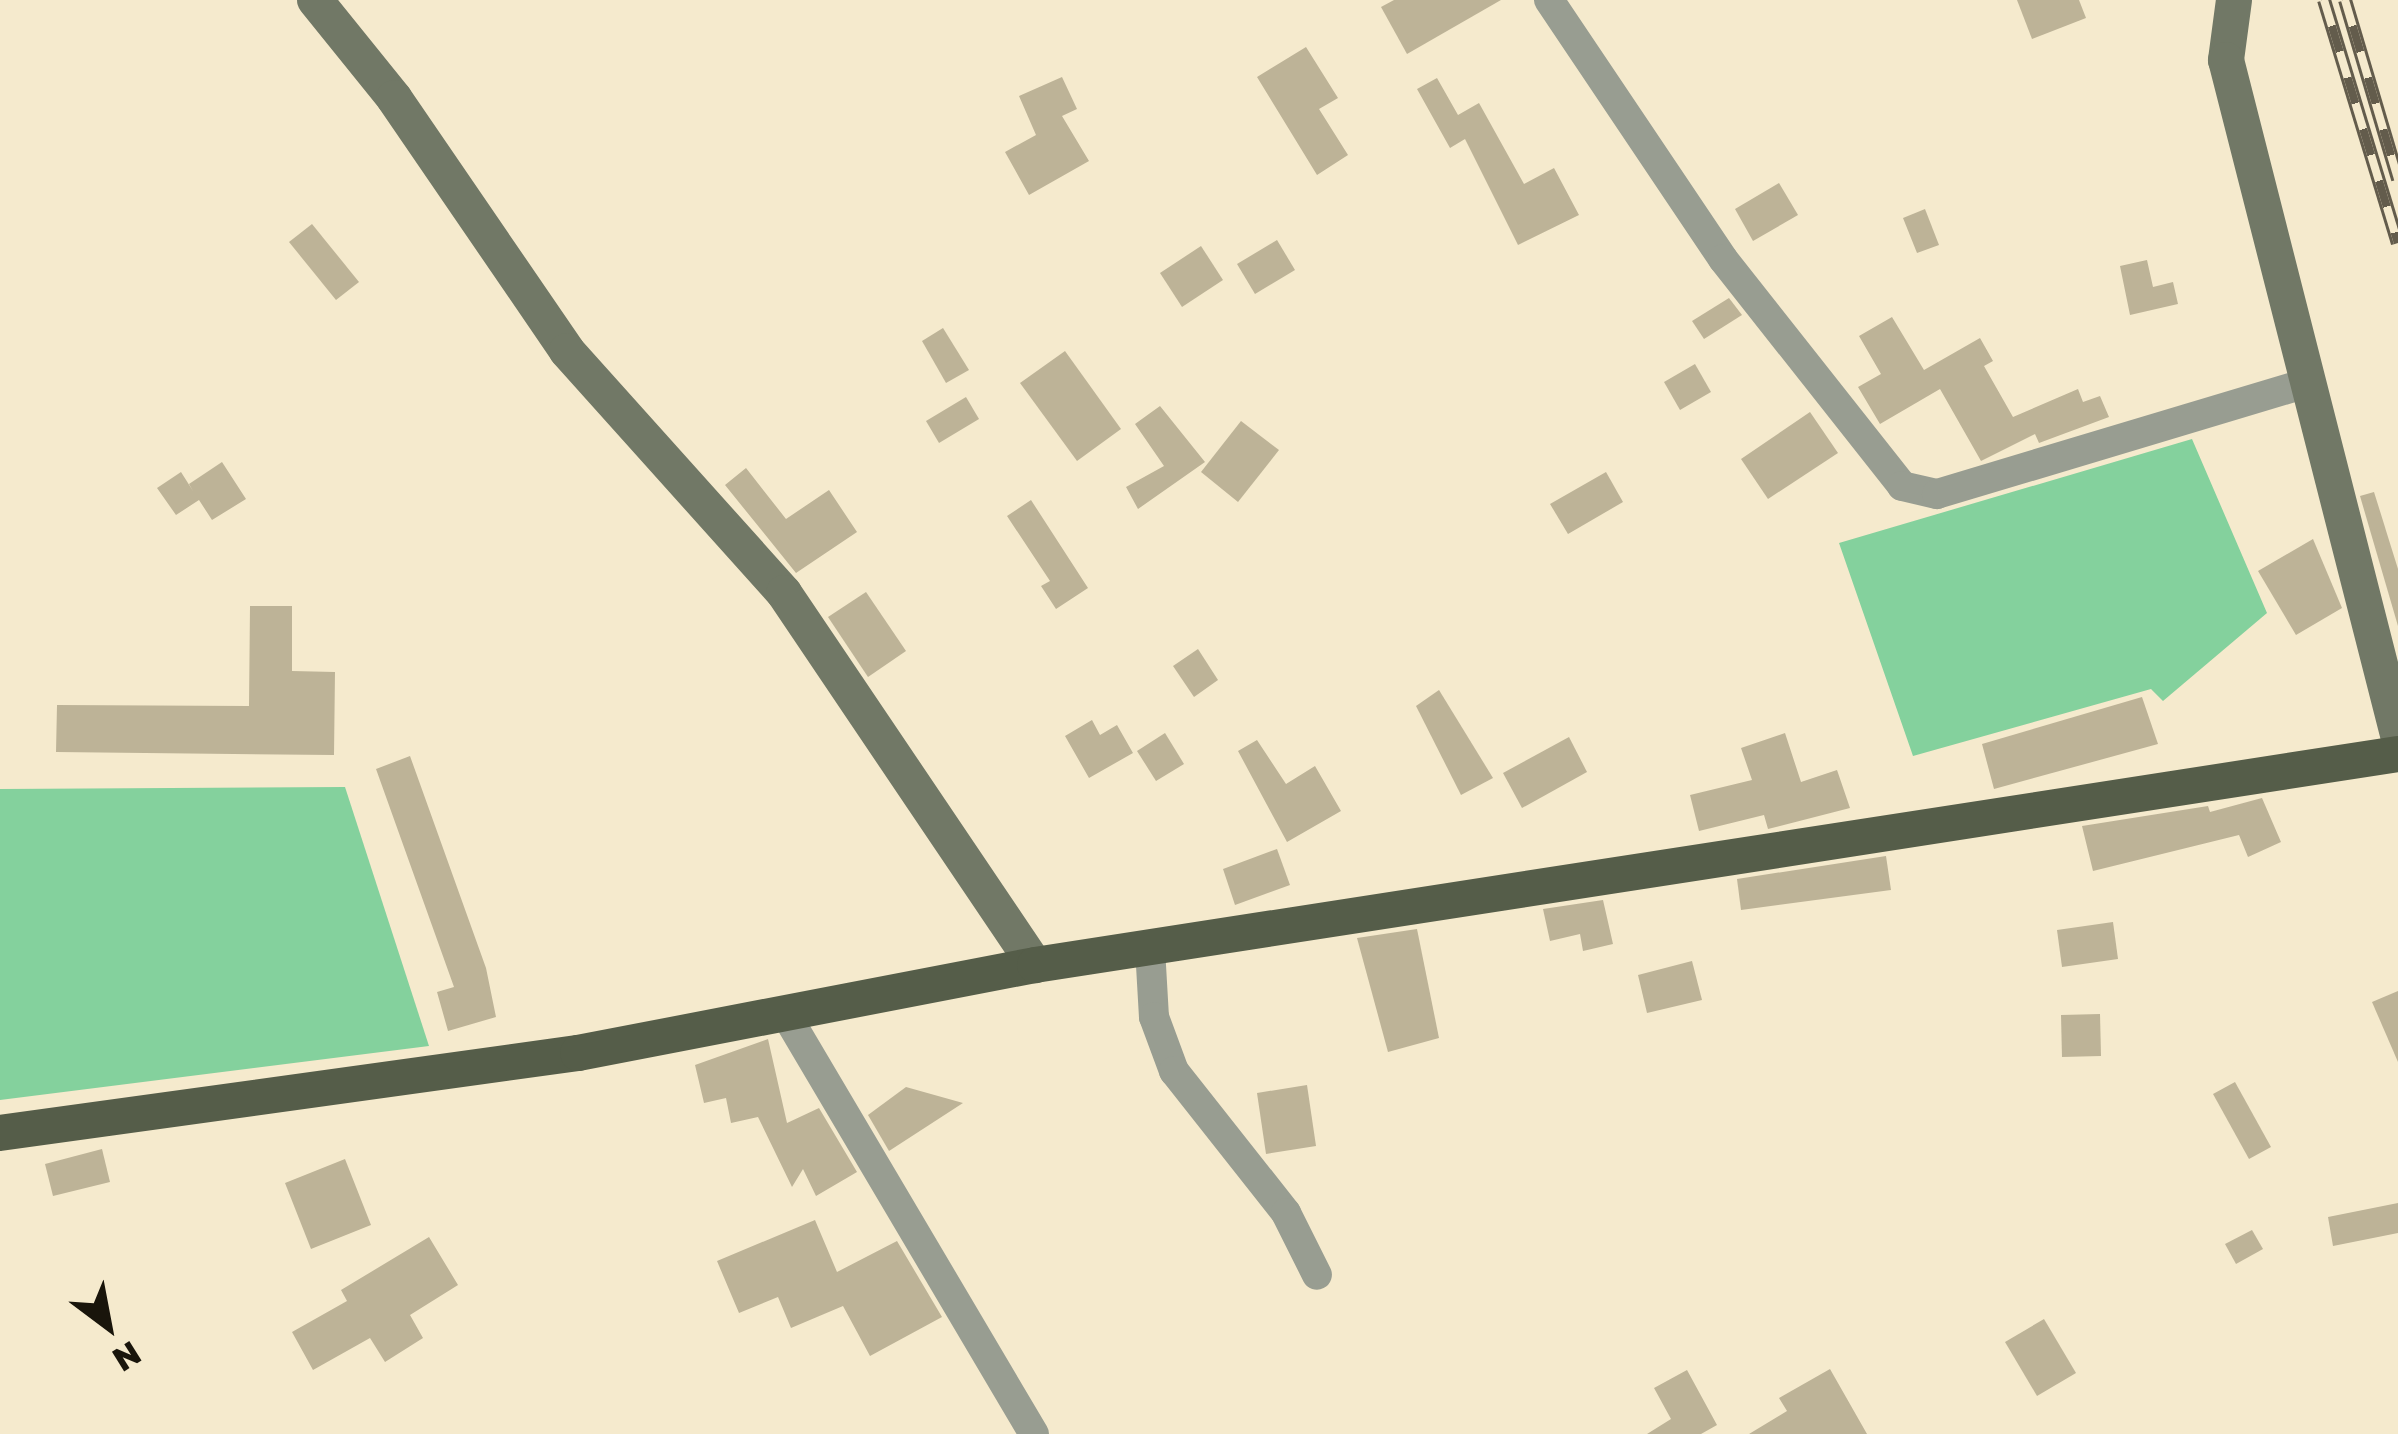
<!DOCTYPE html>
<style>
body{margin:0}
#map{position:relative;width:2398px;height:1434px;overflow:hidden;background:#f5eacd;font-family:"Golos Text",sans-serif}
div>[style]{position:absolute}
.green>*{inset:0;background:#84d19d}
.building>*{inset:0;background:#bdb397}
.street>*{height:30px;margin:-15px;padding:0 15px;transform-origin:15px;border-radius:15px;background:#989d91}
.secondary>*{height:36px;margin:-18px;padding:0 18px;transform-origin:18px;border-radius:18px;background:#717866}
.primary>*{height:36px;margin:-18px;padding:0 18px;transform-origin:18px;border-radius:18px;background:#555d49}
.rail>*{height:14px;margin-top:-7px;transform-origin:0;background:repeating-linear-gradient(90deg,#f5eacd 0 27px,#635c4c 0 54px);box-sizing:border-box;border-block:3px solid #635c4c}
span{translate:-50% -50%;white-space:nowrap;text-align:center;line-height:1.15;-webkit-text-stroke:9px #f5eacd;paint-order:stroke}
.north{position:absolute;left:48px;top:1266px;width:120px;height:120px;-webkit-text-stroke:9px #f5eacd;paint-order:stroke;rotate:148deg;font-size:33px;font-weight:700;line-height:48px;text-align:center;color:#19150b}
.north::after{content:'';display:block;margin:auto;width:42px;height:54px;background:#19150b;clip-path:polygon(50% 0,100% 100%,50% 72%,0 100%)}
</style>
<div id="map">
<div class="green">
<i style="clip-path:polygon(2192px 439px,2267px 613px,2163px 701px,2151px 689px,1913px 756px,1839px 543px)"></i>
<i style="clip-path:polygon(345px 787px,429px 1046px,0 1100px,0 789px)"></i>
</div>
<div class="building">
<i style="clip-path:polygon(1394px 0,1501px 0,1407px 54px,1381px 7px)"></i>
<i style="clip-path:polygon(2017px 0,2079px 0,2086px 18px,2032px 39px)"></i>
<i style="clip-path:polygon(1306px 47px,1338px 98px,1319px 109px,1348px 155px,1317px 175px,1257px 77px)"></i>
<i style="clip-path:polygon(1062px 77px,1077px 109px,1062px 116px,1089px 161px,1029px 195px,1005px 152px,1036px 135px,1019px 96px)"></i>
<i style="clip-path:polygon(1437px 78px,1458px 115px,1479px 103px,1524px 184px,1554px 168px,1579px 215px,1518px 245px,1465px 139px,1450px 148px,1417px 89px)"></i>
<i style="clip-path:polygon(1779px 183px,1798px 215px,1753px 241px,1735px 209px)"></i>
<i style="clip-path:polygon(1925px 209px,1939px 245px,1917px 253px,1903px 218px)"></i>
<i style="clip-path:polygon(312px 224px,359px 282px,336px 300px,289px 242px)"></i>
<i style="clip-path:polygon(1277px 240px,1295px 270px,1255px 294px,1237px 264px)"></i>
<i style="clip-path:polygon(1201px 246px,1223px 280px,1182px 307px,1160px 273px)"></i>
<i style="clip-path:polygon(2147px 260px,2153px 287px,2173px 282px,2178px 304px,2130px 315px,2120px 266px)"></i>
<i style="clip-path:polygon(1729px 298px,1742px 315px,1704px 339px,1692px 321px)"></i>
<i style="clip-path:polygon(1892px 317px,1924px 370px,1980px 338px,1993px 361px,1984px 366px,2013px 417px,2078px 389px,2083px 402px,2100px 396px,2109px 417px,2039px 443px,2035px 434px,1981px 461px,1940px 389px,1880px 424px,1858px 387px,1881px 374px,1859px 336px)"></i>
<i style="clip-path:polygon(943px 328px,969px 370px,946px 383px,922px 341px)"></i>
<i style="clip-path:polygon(1065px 351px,1121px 429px,1077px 461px,1020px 383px)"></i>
<i style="clip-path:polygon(1695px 364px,1711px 392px,1680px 410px,1664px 382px)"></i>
<i style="clip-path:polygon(966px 397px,979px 419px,939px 443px,926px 421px)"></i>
<i style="clip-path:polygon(1160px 406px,1205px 462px,1138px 509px,1126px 487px,1164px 466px,1135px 424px)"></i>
<i style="clip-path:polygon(1810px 412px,1838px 453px,1768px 499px,1741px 459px)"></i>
<i style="clip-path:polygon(1241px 421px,1279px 450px,1238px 502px,1201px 472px)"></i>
<i style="clip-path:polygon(222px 462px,246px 499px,212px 520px,199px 500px,176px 515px,157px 488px,181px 472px,193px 491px,189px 484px)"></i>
<i style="clip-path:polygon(746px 468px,786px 519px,829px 490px,857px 532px,796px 573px,725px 485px)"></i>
<i style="clip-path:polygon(1606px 472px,1623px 502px,1568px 534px,1550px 504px)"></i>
<i style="clip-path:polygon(2374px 492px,2398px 569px,2398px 626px,2360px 496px)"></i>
<i style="clip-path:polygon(1031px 500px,1088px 588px,1056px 609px,1041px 586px,1050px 581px,1007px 516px)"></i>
<i style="clip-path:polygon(2313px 539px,2342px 608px,2296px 635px,2258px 571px)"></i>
<i style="clip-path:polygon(866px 592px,906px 651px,868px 677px,828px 617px)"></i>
<i style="clip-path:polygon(250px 606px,292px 606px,292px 671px,335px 672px,334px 755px,56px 752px,57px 705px,249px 706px)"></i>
<i style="clip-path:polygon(1198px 649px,1218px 680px,1194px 697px,1173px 666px)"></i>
<i style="clip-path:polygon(1439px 690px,1493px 778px,1461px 795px,1416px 706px)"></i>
<i style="clip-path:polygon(2142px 697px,2158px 744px,1994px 789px,1982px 744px)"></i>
<i style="clip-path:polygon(1092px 720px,1100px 735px,1117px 725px,1133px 753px,1089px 778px,1065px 736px)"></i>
<i style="clip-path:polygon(1165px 733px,1184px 764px,1156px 781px,1137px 751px)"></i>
<i style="clip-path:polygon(1785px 733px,1801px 782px,1837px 770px,1850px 808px,1768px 829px,1764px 815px,1699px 831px,1690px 795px,1752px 780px,1741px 748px)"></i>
<i style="clip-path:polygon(1569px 737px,1587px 772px,1522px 808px,1503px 773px)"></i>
<i style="clip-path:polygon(1257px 740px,1286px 784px,1315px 766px,1341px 811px,1287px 842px,1238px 751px)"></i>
<i style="clip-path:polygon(410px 756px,486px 968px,496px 1017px,448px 1031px,437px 992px,454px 987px,376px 769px)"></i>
<i style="clip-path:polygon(2262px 798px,2281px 842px,2248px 857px,2239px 835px,2093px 871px,2082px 826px,2208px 806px,2210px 812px)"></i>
<i style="clip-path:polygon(1277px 849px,1290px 885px,1235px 905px,1223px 869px)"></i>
<i style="clip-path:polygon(1886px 856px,1891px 890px,1741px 910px,1737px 879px)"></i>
<i style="clip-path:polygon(1603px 900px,1613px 944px,1583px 951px,1580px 934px,1550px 941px,1543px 909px)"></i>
<i style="clip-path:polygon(2113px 922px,2118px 959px,2062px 967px,2057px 930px)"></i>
<i style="clip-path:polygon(1417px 929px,1439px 1038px,1388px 1052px,1357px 938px)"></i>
<i style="clip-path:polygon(1692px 961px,1702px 1000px,1647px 1013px,1638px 975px)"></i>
<i style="clip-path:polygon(2398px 991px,2398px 1062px,2372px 1002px)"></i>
<i style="clip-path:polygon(2100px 1014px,2101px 1056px,2062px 1057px,2061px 1015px)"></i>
<i style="clip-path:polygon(768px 1039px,787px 1123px,819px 1108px,857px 1172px,816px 1196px,803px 1169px,792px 1187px,758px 1117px,731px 1123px,726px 1098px,704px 1103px,695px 1065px)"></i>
<i style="clip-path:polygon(2235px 1082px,2271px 1147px,2249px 1159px,2213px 1094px)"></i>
<i style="clip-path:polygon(1307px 1085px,1316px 1146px,1266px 1154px,1257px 1093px)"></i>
<i style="clip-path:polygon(906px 1087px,963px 1103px,889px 1151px,868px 1115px)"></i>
<i style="clip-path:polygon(102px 1149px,110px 1182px,53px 1196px,45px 1164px)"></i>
<i style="clip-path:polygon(345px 1159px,371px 1225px,311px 1249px,285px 1183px)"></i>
<i style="clip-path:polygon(2398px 1203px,2398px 1233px,2333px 1246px,2328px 1217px)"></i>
<i style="clip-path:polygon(815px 1220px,837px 1272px,897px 1241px,942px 1317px,870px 1356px,843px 1306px,791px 1328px,778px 1297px,739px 1313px,717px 1261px)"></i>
<i style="clip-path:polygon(2252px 1230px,2263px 1249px,2236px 1264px,2225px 1244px)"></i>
<i style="clip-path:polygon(429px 1237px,458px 1285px,410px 1315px,423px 1338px,385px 1362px,370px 1338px,313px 1370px,292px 1332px,347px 1301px,341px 1290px)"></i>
<i style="clip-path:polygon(2044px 1319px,2076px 1373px,2037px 1396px,2005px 1342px)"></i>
<i style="clip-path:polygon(1830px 1369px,1867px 1434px,1749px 1434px,1787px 1411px,1779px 1398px)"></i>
<i style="clip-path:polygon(1687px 1370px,1717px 1425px,1701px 1434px,1647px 1434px,1671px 1419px,1654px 1388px)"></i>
</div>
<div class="street">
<i style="left:1549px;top:0;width:312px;rotate:56.1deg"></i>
<i style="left:1723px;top:259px;width:289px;rotate:51.7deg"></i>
<i style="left:1902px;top:486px;width:36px;rotate:13deg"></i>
<i style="left:1937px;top:494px;width:382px;rotate:-16.7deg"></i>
<i style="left:1150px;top:948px;width:69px;rotate:86.7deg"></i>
<i style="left:1154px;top:1017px;width:58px;rotate:69.7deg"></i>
<i style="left:1174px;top:1071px;width:181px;rotate:51.7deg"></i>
<i style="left:1286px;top:1213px;width:69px;rotate:63.4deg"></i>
<i style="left:785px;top:1013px;width:489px;rotate:59.4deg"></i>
</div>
<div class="secondary">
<i style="left:315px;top:0;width:126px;rotate:51.1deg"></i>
<i style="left:394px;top:98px;width:306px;rotate:55.6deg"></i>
<i style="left:567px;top:351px;width:325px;rotate:48.1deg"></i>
<i style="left:784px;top:593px;width:449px;rotate:56deg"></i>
<i style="left:2234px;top:0;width:61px;rotate:97.6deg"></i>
<i style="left:2226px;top:60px;width:697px;rotate:75.7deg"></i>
</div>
<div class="primary">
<i style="left:0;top:1133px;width:584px;rotate:-7.88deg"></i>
<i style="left:578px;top:1053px;width:465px;rotate:-10.9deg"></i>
<i style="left:1035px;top:965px;width:1379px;rotate:-8.8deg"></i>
</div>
<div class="rail">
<i style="left:2324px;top:0;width:254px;rotate:73.1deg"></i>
<i style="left:2345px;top:0;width:187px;rotate:73.5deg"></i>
</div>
<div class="north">N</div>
</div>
